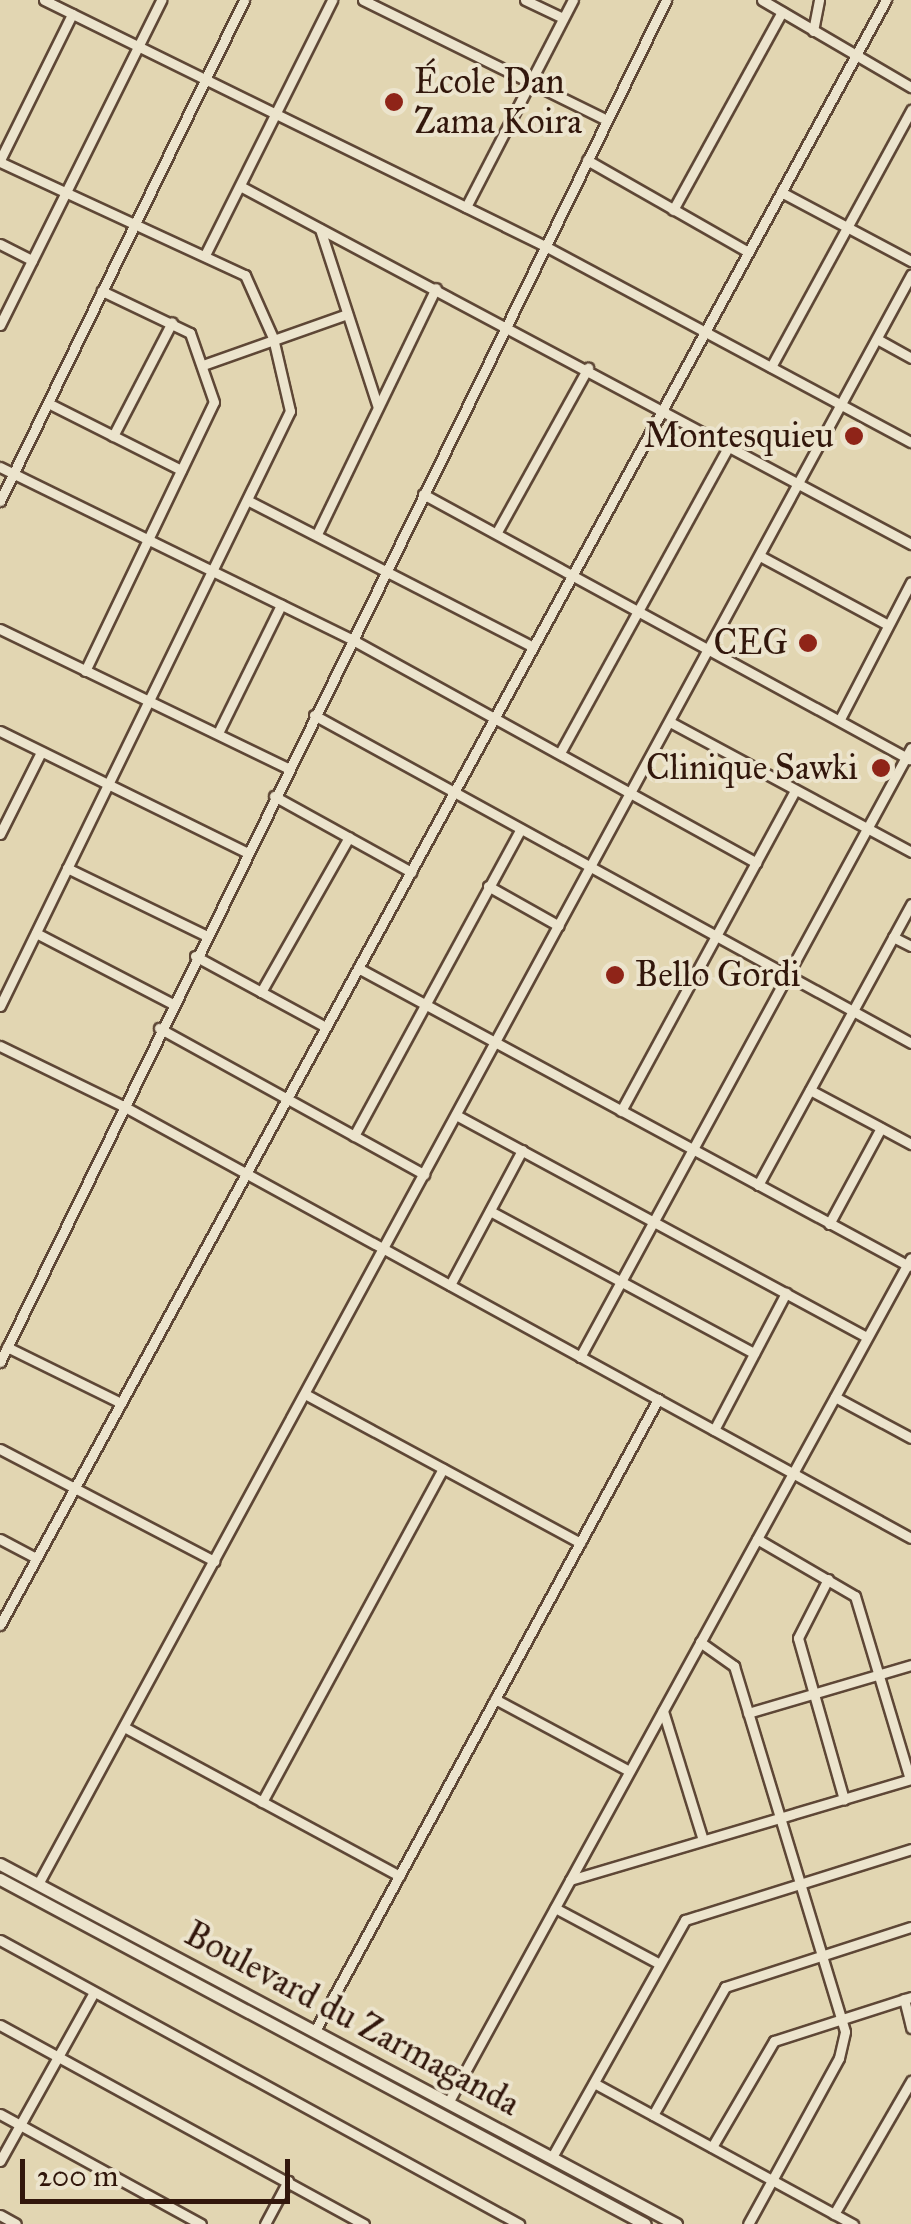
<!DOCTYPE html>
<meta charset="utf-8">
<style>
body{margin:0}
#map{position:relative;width:911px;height:2224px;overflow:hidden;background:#e2d6b2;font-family:"IM FELL Great Primer",serif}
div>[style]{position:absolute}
.roads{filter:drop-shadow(2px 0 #5e4736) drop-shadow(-2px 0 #5e4736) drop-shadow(0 2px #5e4736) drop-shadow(0 -2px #5e4736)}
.street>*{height:9px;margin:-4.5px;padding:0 4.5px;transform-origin:4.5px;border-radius:4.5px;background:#ece4cd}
.secondary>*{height:11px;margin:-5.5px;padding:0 5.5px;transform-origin:5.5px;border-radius:5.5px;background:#ece4cd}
.dots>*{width:28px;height:28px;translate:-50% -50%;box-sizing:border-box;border:5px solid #ece4cd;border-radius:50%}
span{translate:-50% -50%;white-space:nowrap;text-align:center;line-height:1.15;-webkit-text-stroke:8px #ece4cd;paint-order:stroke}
.poi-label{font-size:35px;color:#32170c}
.left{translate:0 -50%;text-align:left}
.right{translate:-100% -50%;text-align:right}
.street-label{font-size:35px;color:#32170c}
.scale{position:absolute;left:20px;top:2159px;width:270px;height:45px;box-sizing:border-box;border:5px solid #32170c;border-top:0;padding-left:12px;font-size:30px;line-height:35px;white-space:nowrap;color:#32170c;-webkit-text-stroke:8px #ece4cd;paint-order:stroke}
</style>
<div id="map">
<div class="roads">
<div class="street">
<i style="left:44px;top:0;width:558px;rotate:26.15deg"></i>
<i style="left:545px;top:246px;width:415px;rotate:28.2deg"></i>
<i style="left:363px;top:0;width:272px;rotate:26.2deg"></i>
<i style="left:525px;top:0;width:42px;rotate:25.3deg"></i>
<i style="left:762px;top:0;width:173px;rotate:30.3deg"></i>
<i style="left:813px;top:31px;width:32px;rotate:-79deg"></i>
<i style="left:0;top:160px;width:163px;rotate:-63.7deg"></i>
<i style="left:587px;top:160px;width:185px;rotate:29.7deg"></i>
<i style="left:0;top:162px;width:270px;rotate:24.8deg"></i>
<i style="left:245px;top:275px;width:69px;rotate:66deg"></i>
<i style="left:273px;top:338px;width:75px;rotate:76.9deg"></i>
<i style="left:290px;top:411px;width:662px;rotate:115.98deg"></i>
<i style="left:240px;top:186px;width:761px;rotate:28.08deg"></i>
<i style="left:781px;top:192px;width:147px;rotate:28deg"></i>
<i style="left:466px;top:207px;width:233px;rotate:-62.7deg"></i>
<i style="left:673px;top:210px;width:226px;rotate:-61.2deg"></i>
<i style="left:320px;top:229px;width:187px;rotate:72deg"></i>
<i style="left:0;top:244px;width:36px;rotate:27deg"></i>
<i style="left:205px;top:255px;width:285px;rotate:-63.5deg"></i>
<i style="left:0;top:325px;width:363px;rotate:-63.6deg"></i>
<i style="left:877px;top:339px;width:39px;rotate:29deg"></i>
<i style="left:203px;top:365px;width:153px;rotate:-19.5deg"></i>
<i style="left:771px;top:367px;width:293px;rotate:-61.4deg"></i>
<i style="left:48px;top:403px;width:149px;rotate:26.7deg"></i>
<i style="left:113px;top:436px;width:128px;rotate:-62.6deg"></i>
<i style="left:0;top:467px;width:391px;rotate:26.1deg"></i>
<i style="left:351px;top:639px;width:463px;rotate:28.9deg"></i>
<i style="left:423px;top:494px;width:554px;rotate:28.6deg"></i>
<i style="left:0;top:501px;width:557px;rotate:-64.03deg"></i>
<i style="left:249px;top:501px;width:319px;rotate:27.2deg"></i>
<i style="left:497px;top:532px;width:188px;rotate:-61deg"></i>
<i style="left:317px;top:534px;width:273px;rotate:-64.2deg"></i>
<i style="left:760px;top:556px;width:145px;rotate:28.3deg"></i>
<i style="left:0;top:629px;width:319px;rotate:25.8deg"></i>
<i style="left:85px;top:671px;width:298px;rotate:-64.4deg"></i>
<i style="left:214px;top:402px;width:73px;rotate:-109.2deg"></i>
<i style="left:190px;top:333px;width:98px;rotate:-154.5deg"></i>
<i style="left:314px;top:715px;width:681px;rotate:28.78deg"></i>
<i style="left:840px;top:719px;width:154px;rotate:-62.6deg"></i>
<i style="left:670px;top:722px;width:274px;rotate:28.3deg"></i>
<i style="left:0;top:731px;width:274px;rotate:26.2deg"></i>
<i style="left:218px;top:733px;width:143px;rotate:-63.8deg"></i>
<i style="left:560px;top:753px;width:351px;rotate:-61.2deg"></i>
<i style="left:274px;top:796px;width:157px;rotate:29deg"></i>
<i style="left:0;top:834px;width:92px;rotate:-63.4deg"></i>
<i style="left:67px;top:868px;width:153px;rotate:25.9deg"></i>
<i style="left:488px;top:886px;width:81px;rotate:29.4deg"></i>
<i style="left:36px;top:933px;width:152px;rotate:27.4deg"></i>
<i style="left:893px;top:937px;width:20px;rotate:27deg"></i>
<i style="left:195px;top:956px;width:149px;rotate:28.5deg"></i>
<i style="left:358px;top:968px;width:626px;rotate:28.41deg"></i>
<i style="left:261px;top:992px;width:178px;rotate:-60.4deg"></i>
<i style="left:159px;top:1028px;width:303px;rotate:28.9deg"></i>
<i style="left:0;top:1046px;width:139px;rotate:26deg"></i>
<i style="left:125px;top:1107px;width:896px;rotate:28.74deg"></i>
<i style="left:810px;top:1090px;width:115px;rotate:28.1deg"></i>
<i style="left:621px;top:1111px;width:364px;rotate:-61.5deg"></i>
<i style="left:456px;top:1115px;width:467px;rotate:28.4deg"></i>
<i style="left:354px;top:1136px;width:349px;rotate:-61.5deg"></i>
<i style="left:758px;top:1185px;width:320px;rotate:-61.4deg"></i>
<i style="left:490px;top:1211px;width:300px;rotate:28.3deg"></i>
<i style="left:829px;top:1224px;width:109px;rotate:-61.6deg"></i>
<i style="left:450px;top:1285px;width:153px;rotate:-61.9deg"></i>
<i style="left:7px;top:1347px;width:127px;rotate:26.2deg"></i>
<i style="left:580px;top:1357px;width:693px;rotate:-61.48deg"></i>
<i style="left:0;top:1362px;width:1516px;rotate:-63.94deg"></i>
<i style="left:305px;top:1394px;width:313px;rotate:28.4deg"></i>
<i style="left:835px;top:1397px;width:86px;rotate:28.3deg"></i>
<i style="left:714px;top:1430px;width:155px;rotate:-62.3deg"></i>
<i style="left:0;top:1449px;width:242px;rotate:27.6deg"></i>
<i style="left:0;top:1539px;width:41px;rotate:27.8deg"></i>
<i style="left:757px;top:1539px;width:113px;rotate:30.2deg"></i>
<i style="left:855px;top:1596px;width:191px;rotate:73.3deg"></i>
<i style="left:828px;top:1579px;width:66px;rotate:117deg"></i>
<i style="left:798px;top:1638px;width:168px;rotate:74.1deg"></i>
<i style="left:0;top:1625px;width:1851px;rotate:-61.4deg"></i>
<i style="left:700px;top:1642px;width:42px;rotate:35.2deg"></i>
<i style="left:734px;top:1666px;width:382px;rotate:73.1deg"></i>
<i style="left:845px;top:2032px;width:27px;rotate:103deg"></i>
<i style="left:839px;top:2058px;width:189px;rotate:118.7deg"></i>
<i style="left:495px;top:1699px;width:152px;rotate:28.2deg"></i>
<i style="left:663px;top:1711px;width:135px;rotate:72.8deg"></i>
<i style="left:748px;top:1713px;width:170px;rotate:-16.4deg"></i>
<i style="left:124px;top:1727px;width:313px;rotate:28.4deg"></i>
<i style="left:262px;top:1802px;width:379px;rotate:-61.5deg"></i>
<i style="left:570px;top:1880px;width:356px;rotate:-16.5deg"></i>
<i style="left:38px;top:1884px;width:1831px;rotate:-61.52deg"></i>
<i style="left:555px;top:1908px;width:117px;rotate:28.1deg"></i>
<i style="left:0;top:1940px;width:592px;rotate:28.69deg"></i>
<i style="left:904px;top:1999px;width:30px;rotate:76deg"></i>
<i style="left:0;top:2025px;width:415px;rotate:28.7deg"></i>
<i style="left:316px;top:2029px;width:717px;rotate:-61.5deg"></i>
<i style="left:594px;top:2083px;width:295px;rotate:28.6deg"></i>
<i style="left:449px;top:2101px;width:961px;rotate:-61.28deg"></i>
<i style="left:0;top:2114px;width:229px;rotate:28.7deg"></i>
<i style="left:653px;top:2115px;width:147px;rotate:-60.6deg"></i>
<i style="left:725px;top:1987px;width:195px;rotate:-17.9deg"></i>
<i style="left:712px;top:2147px;width:123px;rotate:-59.7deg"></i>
<i style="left:774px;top:2041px;width:144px;rotate:-17.8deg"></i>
<i style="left:552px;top:2157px;width:272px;rotate:-60.7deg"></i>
<i style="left:685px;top:1920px;width:237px;rotate:-17.4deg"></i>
<i style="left:0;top:2161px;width:193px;rotate:-60.9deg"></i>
<i style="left:834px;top:2214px;width:154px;rotate:-59.9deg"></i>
<i style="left:0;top:2215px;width:18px;rotate:29deg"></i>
<i style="left:265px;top:2224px;width:49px;rotate:-61.9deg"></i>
</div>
<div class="secondary">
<i style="left:0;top:1864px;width:766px;rotate:28.04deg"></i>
<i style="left:0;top:1879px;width:731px;rotate:28.14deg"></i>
</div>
</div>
<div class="dots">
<i style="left:394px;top:102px;background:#8f2418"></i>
<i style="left:854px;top:436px;background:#8f2418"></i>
<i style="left:808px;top:643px;background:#8f2418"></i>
<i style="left:881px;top:768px;background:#8f2418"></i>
<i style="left:615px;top:975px;background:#8f2418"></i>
</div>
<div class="poi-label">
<span class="left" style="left:414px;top:102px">École Dan<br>Zama Koira</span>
<span class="right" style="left:834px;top:436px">Montesquieu</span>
<span class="right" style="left:788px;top:643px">CEG</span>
<span class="right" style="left:858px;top:768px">Clinique Sawki</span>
<span class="left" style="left:635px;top:975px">Bello Gordi</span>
</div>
<div class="street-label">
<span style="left:352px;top:2019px;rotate:28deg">Boulevard du Zarmaganda</span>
</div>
<div class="scale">200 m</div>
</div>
